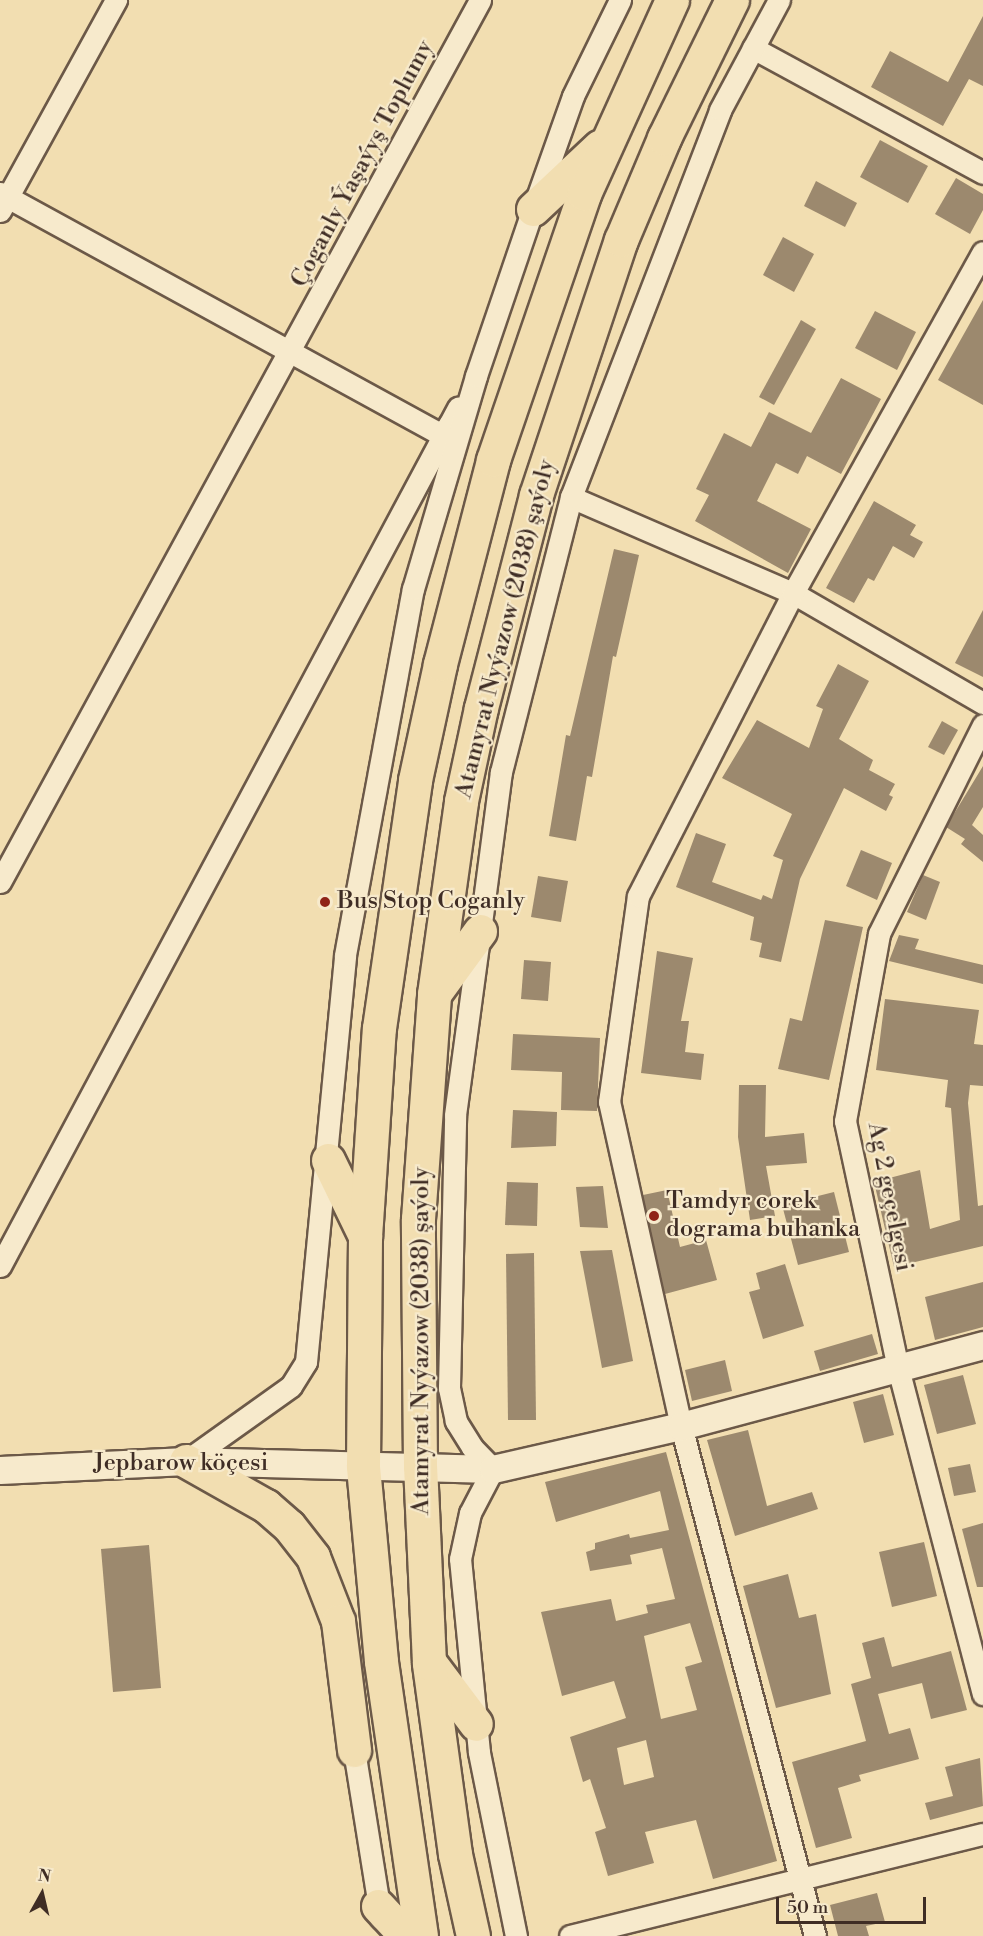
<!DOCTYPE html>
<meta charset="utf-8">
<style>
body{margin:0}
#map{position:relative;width:983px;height:1936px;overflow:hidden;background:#f2deb1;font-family:"Libre Bodoni",serif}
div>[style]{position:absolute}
.building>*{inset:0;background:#9c896e}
.roads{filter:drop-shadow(2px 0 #6c5948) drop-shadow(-2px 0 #6c5948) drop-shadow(0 2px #6c5948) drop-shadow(0 -2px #6c5948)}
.minor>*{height:21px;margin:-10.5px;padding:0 10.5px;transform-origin:10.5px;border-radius:10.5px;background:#f7eacc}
.tertiary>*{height:27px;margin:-13.5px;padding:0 13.5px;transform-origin:13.5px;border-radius:13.5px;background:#f7eacc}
.primary>*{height:33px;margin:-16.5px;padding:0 16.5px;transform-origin:16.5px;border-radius:16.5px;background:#f2deb1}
.dots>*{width:16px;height:16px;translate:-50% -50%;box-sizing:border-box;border:3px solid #f7eacc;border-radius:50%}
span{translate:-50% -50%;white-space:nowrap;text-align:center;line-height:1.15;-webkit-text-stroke:4.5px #f7eacc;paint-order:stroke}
.street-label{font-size:24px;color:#3f2d25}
.poi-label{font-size:24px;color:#3f2d25}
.left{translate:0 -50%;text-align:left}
.north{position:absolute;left:12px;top:1864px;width:60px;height:60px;-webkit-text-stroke:4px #f7eacc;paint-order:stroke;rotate:8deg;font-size:16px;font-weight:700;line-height:24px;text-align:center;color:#3f2d25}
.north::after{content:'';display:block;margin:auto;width:21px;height:27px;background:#3f2d25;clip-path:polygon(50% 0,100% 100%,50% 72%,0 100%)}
.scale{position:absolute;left:776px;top:1897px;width:150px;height:27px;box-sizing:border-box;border:3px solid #3f2d25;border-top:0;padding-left:8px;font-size:18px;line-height:21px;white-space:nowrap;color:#3f2d25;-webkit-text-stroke:4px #f7eacc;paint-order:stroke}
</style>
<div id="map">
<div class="building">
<i style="clip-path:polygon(983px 16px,983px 86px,969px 79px,943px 126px,871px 87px,890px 51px,948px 82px)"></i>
<i style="clip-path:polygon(880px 140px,928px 166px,908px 203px,860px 177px)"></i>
<i style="clip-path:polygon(956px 178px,983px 194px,983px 210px,970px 234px,935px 214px)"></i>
<i style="clip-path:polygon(816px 181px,857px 203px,845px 227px,804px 206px)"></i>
<i style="clip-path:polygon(783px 237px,814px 254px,794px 292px,763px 275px)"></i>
<i style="clip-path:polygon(983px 300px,983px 405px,938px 380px)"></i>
<i style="clip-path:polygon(875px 311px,916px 332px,897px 370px,855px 348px)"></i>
<i style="clip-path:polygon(801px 320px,816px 329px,774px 405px,759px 397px)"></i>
<i style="clip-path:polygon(841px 378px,881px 399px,841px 474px,807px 456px,798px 474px,776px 463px,757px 501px,811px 529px,788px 573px,695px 521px,709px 495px,696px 489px,724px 433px,751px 447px,769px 412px,811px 433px)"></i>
<i style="clip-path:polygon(874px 501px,916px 525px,910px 535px,923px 542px,914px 558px,893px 546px,874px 581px,868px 578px,854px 603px,826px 588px)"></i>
<i style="clip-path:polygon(614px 549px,639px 555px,616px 657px,613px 656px,592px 777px,587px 776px,576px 841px,549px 836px,566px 735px,570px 736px)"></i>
<i style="clip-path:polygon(983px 610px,983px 677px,955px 663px)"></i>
<i style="clip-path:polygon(838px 664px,869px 681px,839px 739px,873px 760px,869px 770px,895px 784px,889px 795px,893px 797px,886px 811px,844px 788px,800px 879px,781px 962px,759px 957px,762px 943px,750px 940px,754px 917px,676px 887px,696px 833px,726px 844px,712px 882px,761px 900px,763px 895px,772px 899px,783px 860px,773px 856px,792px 814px,722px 778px,757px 720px,809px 748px,823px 709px,816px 706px)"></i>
<i style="clip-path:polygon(942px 721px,958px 730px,944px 755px,928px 747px)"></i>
<i style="clip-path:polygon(983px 766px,983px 807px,972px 825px,983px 835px,983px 862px,961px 844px,965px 839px,946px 827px)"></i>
<i style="clip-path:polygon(861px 850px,892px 863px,877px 900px,846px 886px)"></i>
<i style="clip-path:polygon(923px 875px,940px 882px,926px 920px,907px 912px)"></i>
<i style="clip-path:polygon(538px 876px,568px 881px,561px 922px,531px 917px)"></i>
<i style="clip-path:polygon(825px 920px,863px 927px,829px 1080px,778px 1069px,790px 1018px,802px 1021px)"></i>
<i style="clip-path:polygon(899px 935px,919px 939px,915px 949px,983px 965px,983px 984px,889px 961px)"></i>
<i style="clip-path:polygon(657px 951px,693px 958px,681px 1021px,689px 1021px,685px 1052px,704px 1054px,701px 1080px,641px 1073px)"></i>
<i style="clip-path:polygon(524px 960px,551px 962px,548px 1001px,521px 999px)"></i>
<i style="clip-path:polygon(885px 999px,979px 1010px,974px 1044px,983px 1045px,983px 1086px,970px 1085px,968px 1103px,978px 1206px,983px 1205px,983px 1246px,894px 1267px,874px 1182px,920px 1170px,930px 1229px,960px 1220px,951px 1108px,945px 1107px,948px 1080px,876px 1070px)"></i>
<i style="clip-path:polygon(513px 1034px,600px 1038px,597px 1111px,561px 1110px,562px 1072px,511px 1070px)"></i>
<i style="clip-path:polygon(739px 1085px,766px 1085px,765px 1137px,804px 1133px,807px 1163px,766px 1166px,775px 1216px,750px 1220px,738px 1137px)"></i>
<i style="clip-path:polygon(513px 1110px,557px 1112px,556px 1146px,511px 1148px)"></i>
<i style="clip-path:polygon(507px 1182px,538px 1183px,537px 1226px,505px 1225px)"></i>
<i style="clip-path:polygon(603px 1186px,608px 1228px,580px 1227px,576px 1187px)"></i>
<i style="clip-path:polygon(667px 1190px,680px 1247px,706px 1240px,717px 1280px,665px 1294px,643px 1195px)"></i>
<i style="clip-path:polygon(834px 1192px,849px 1252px,798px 1265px,782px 1205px)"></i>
<i style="clip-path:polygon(612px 1250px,633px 1361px,602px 1368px,580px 1251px)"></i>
<i style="clip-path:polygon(534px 1253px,536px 1420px,508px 1420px,506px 1254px)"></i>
<i style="clip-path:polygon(785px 1264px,804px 1326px,763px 1339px,749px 1292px,760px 1289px,756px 1273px)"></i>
<i style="clip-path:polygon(983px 1282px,983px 1327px,935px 1340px,925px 1297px)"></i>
<i style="clip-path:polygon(872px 1334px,878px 1354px,820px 1371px,814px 1351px)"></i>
<i style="clip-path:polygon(725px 1360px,732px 1391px,692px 1401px,685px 1370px)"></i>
<i style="clip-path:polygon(963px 1375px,976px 1424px,937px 1434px,924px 1385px)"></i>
<i style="clip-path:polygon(883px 1394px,894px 1435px,864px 1443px,853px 1402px)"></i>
<i style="clip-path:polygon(748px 1430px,767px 1506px,812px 1492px,818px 1509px,735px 1536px,707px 1440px)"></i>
<i style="clip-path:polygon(evenodd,666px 1452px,777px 1861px,713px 1879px,696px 1820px,645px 1832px,654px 1863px,608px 1876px,595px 1832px,606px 1828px,590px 1779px,583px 1782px,570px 1737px,626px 1718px,614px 1681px,562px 1696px,541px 1612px,611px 1599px,616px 1621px,648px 1613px,646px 1605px,675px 1599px,662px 1548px,630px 1555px,632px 1564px,590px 1571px,586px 1552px,595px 1549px,595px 1543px,629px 1534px,630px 1538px,669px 1530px,660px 1491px,556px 1522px,545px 1482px,666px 1452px,690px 1623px,702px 1662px,685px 1667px,697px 1710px,661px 1719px,644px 1636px,690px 1623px,666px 1452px,646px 1740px,654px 1777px,624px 1785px,617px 1748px,646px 1740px)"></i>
<i style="clip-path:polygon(970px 1464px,976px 1492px,954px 1496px,948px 1468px)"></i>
<i style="clip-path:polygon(983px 1523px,983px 1587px,977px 1587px,962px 1529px)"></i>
<i style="clip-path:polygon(924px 1542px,937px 1596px,892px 1607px,879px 1552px)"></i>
<i style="clip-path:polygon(149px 1545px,161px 1688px,113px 1692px,101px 1549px)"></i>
<i style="clip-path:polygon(788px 1574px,799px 1618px,816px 1614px,831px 1694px,776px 1708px,743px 1586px)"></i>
<i style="clip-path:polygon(884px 1637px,892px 1667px,951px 1651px,967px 1710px,931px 1719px,922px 1683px,878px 1694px,889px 1734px,910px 1728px,919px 1759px,859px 1775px,861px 1781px,838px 1788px,852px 1838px,816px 1848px,792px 1762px,866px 1741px,851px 1684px,871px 1678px,862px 1643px)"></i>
<i style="clip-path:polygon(980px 1758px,983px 1806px,930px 1820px,925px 1803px,953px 1796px,945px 1767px)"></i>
<i style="clip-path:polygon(877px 1893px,885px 1922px,866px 1926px,869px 1936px,838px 1936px,830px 1905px)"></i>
</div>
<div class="roads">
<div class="minor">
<i style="left:753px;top:48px;width:262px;rotate:28.5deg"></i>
<i style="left:0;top:193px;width:504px;rotate:28.7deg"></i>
<i style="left:442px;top:435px;width:14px;rotate:-56deg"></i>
<i style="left:0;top:211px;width:241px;rotate:-61.2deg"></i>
<i style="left:571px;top:497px;width:242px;rotate:23.4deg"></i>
<i style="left:793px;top:593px;width:220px;rotate:30.1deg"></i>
<i style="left:983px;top:725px;width:233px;rotate:116.5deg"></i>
<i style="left:879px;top:934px;width:190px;rotate:100.3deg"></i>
<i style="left:845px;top:1121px;width:253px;rotate:77.9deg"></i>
<i style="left:898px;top:1368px;width:337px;rotate:75.4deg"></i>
<i style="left:0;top:882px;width:1004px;rotate:-61.44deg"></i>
<i style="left:0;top:1266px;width:973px;rotate:-61.91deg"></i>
<i style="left:186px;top:1461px;width:129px;rotate:-35.5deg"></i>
<i style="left:291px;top:1386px;width:28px;rotate:-58deg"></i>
<i style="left:306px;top:1362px;width:409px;rotate:-84.5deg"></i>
<i style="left:345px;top:955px;width:372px;rotate:-79.5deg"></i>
<i style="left:413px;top:589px;width:222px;rotate:-73.5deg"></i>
<i style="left:476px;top:376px;width:176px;rotate:-71.2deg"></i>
<i style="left:533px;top:209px;width:120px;rotate:-70.5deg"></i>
<i style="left:573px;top:96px;width:107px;rotate:-63.9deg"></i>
<i style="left:354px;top:1750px;width:170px;rotate:80.9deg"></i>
<i style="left:516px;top:1936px;width:188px;rotate:-101.4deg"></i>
<i style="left:479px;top:1752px;width:194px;rotate:-95.6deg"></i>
<i style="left:460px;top:1559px;width:47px;rotate:-77.7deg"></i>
<i style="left:470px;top:1513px;width:50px;rotate:-62.4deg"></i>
<i style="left:493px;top:1469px;width:30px;rotate:-134deg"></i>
<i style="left:472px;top:1447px;width:31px;rotate:-122deg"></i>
<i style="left:456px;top:1421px;width:34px;rotate:-102deg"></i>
<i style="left:449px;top:1388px;width:273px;rotate:-88.7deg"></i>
<i style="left:455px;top:1115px;width:186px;rotate:-82.3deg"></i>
<i style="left:480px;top:931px;width:160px;rotate:-82.5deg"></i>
<i style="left:501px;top:772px;width:284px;rotate:-75.7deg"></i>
<i style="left:571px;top:497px;width:415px;rotate:-68.9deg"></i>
<i style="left:720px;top:110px;width:125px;rotate:-61.8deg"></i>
<i style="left:570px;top:1936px;width:425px;rotate:-13.9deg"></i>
<i style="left:815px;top:1936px;width:527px;rotate:-104.72deg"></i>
<i style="left:681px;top:1426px;width:332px;rotate:-102.5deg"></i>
<i style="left:609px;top:1102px;width:208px;rotate:-82deg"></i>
<i style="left:638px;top:896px;width:340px;rotate:-62.9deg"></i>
<i style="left:793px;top:593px;width:390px;rotate:-60.9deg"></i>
</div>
<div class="tertiary">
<i style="left:0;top:1470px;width:186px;rotate:-2.8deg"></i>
<i style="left:186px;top:1461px;width:307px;rotate:1.5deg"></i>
<i style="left:493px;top:1469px;width:193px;rotate:-12.9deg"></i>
<i style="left:681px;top:1426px;width:313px;rotate:-15deg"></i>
</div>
<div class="primary">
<i style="left:533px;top:209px;width:91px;rotate:-43.2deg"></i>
<i style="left:437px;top:990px;width:73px;rotate:-53.9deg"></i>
<i style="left:328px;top:1160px;width:85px;rotate:64deg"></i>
<i style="left:186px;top:1461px;width:92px;rotate:29.4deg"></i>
<i style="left:266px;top:1506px;width:30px;rotate:41deg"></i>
<i style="left:289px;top:1526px;width:39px;rotate:52deg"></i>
<i style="left:313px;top:1557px;width:69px;rotate:68.7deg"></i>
<i style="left:338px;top:1621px;width:130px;rotate:82.9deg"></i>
<i style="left:430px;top:1663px;width:76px;rotate:53deg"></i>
<i style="left:378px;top:1906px;width:41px;rotate:47deg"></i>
<i style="left:421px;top:1936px;width:278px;rotate:-98.3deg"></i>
<i style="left:381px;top:1661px;width:196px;rotate:-95.3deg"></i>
<i style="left:363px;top:1466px;width:229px;rotate:-89.5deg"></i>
<i style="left:365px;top:1237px;width:209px;rotate:-86.2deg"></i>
<i style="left:379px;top:1028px;width:251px;rotate:-81.7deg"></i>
<i style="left:415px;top:780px;width:119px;rotate:-77.8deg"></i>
<i style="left:440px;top:664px;width:211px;rotate:-75.4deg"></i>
<i style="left:493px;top:460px;width:281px;rotate:-71.1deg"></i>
<i style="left:584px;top:194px;width:213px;rotate:-65.6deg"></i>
<i style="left:473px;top:1936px;width:84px;rotate:-102.4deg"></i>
<i style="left:455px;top:1854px;width:193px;rotate:-97.8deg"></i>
<i style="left:429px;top:1663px;width:197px;rotate:-92.6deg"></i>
<i style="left:420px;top:1466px;width:247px;rotate:-90.5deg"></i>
<i style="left:418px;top:1219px;width:226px;rotate:-85.9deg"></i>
<i style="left:434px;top:994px;width:195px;rotate:-82deg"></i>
<i style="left:461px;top:801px;width:95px;rotate:-77.9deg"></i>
<i style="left:481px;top:708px;width:220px;rotate:-75.5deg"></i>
<i style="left:536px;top:495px;width:269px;rotate:-71.6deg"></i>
<i style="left:621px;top:240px;width:111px;rotate:-67.1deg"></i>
<i style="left:664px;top:138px;width:154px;rotate:-63.8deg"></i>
</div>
</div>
<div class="dots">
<i style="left:325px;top:902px;background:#8f2418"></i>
<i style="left:654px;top:1216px;background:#8f2418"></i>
</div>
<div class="street-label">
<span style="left:363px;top:164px;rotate:-62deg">Çoganly Ýaşaýyş Toplumy</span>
<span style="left:506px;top:629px;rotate:-76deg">Atamyrat Nyýazow (2038) şaýoly</span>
<span style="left:889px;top:1197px;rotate:79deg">Ag 2 geçelgesi</span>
<span style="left:422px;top:1341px;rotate:-90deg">Atamyrat Nyýazow (2038) şaýoly</span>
<span style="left:181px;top:1464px">Jepbarow köçesi</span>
</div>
<div class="poi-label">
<span class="left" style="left:337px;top:902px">Bus Stop Coganly</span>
<span class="left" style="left:666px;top:1216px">Tamdyr corek<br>dograma buhanka</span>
</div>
<div class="north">N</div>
<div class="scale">50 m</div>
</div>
